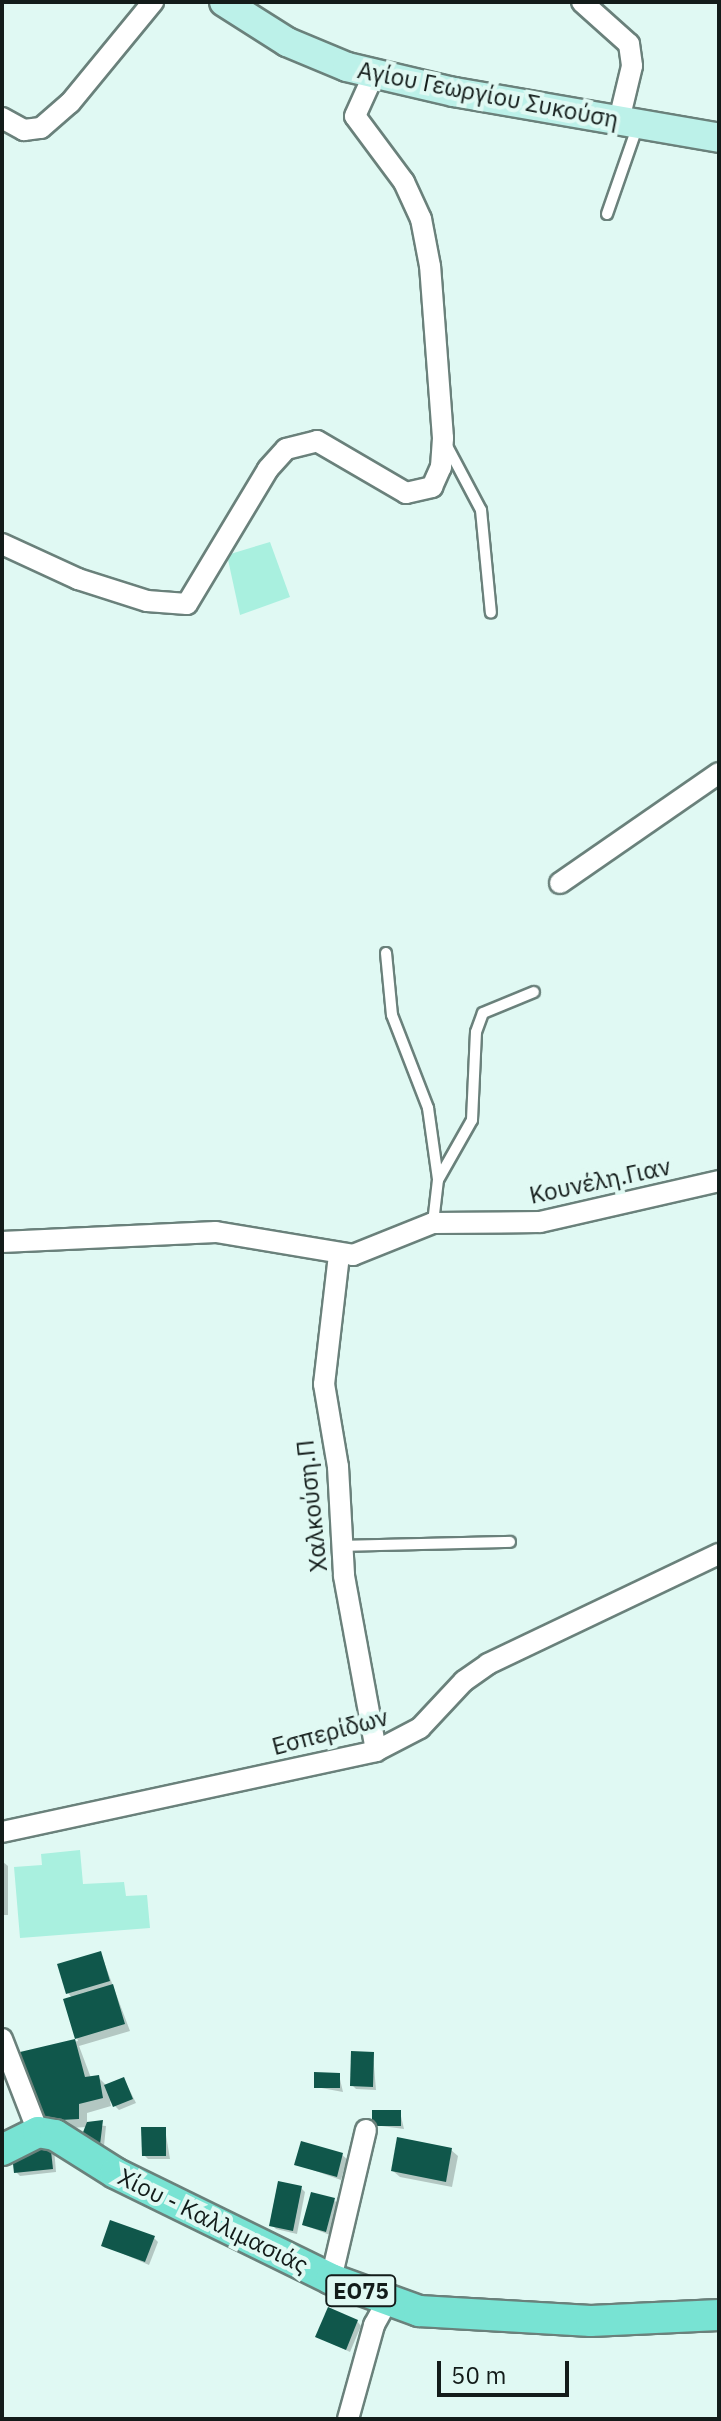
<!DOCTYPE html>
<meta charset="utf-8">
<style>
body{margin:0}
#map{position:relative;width:721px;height:2421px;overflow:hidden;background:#e0f9f3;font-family:"IBM Plex Sans",sans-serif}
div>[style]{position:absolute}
.green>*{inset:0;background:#a9f0df}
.shadow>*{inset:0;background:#0003}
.building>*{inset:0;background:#10574b}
.roads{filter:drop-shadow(2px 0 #6a817b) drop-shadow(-2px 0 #6a817b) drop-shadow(0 2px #6a817b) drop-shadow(0 -2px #6a817b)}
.lane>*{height:10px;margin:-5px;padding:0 5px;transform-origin:5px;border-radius:5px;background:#fff}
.street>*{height:20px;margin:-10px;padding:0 10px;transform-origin:10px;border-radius:10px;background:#fff}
.secondary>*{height:28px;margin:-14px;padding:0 14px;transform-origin:14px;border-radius:14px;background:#bcf1e9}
.primary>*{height:30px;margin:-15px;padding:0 15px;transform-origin:15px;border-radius:15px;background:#78e3d3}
span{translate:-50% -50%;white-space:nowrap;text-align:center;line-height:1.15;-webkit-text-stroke:8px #e0f9f3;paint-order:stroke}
.shield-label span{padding:2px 6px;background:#e0f9f3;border:2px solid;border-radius:6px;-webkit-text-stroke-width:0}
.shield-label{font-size:22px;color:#131c1a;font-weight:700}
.street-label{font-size:24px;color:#131c1a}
.frame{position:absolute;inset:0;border:4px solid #131c1a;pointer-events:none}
.scale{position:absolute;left:437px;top:2361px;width:132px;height:36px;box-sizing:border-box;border:4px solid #131c1a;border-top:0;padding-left:10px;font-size:24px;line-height:28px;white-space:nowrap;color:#131c1a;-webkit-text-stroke:6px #e0f9f3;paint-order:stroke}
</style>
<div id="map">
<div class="green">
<i style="clip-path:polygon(270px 542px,290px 597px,240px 615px,227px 555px)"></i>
<i style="clip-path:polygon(80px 1850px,83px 1884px,124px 1882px,126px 1896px,147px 1895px,150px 1928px,20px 1938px,14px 1867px,42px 1865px,41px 1854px)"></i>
</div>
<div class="shadow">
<i style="clip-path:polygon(3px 1862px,8px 1866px,8px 1915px,2px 1915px)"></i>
<i style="clip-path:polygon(101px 1954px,130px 2031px,79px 2046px,91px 2078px,98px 2077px,107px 2086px,124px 2079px,136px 2103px,119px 2110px,110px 2101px,111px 2106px,87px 2113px,87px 2124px,106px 2126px,103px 2156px,87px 2127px,53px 2129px,22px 2053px,78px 2041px,66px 2000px,72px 1998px,68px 1993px)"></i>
<i style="clip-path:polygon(373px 2054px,376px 2090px,356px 2089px,352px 2085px)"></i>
<i style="clip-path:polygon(339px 2075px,343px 2092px,316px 2087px)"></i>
<i style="clip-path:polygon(400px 2112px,404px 2129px,374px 2125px)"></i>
<i style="clip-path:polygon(165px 2129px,170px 2159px,148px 2159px,144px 2155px)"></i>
<i style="clip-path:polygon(54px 2148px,56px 2172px,20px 2176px,16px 2172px)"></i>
<i style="clip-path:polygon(451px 2150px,458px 2156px,452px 2187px,400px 2177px,393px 2171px)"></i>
<i style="clip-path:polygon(342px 2155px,347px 2159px,341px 2180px,296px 2164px)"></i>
<i style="clip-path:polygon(301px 2188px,305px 2192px,297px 2234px,276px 2229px,272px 2225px)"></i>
<i style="clip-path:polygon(334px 2200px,338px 2204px,330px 2235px,304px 2225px)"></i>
<i style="clip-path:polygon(154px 2238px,158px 2242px,149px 2265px,103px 2245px)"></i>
<i style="clip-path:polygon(357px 2321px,361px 2326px,350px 2352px,318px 2337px)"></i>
</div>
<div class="building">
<i style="clip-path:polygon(101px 1951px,110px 1981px,66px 1994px,57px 1964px)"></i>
<i style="clip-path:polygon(113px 1984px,125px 2024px,75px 2039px,85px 2077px,99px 2075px,103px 2098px,79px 2104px,79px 2119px,42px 2121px,20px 2052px,75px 2039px,63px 1999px)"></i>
<i style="clip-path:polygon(351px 2051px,374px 2052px,373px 2087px,350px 2086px)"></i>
<i style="clip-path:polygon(314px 2072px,340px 2073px,340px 2088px,314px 2088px)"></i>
<i style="clip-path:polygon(124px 2077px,133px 2099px,113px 2107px,104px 2085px)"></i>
<i style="clip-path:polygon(372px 2110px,401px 2110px,401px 2126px,372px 2126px)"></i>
<i style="clip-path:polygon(103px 2120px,99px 2153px,78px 2145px,87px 2122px)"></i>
<i style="clip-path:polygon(141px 2127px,166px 2127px,166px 2156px,142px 2156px)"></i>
<i style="clip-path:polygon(397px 2137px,452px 2148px,446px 2182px,391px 2171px)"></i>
<i style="clip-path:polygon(301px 2141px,343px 2153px,337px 2177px,294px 2165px)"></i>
<i style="clip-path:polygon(50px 2142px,53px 2169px,14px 2173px,11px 2146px)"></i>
<i style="clip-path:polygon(278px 2181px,302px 2186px,293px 2231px,269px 2226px)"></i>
<i style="clip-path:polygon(311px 2192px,335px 2198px,326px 2232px,302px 2225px)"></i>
<i style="clip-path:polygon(110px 2220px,155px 2236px,145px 2262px,101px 2246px)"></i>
<i style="clip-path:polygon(328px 2307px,358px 2320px,346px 2350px,315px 2337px)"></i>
</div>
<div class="roads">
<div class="lane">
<i style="left:607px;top:214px;width:94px;rotate:-70.8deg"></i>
<i style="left:446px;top:444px;width:75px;rotate:62.1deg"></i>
<i style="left:481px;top:510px;width:103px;rotate:84.5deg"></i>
<i style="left:386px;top:953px;width:62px;rotate:84.5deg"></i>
<i style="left:392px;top:1015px;width:100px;rotate:68.8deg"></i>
<i style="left:428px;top:1108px;width:72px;rotate:82deg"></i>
<i style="left:433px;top:1223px;width:43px;rotate:-83.4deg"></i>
<i style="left:438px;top:1180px;width:69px;rotate:-60.5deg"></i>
<i style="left:472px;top:1120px;width:88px;rotate:-87.4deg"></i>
<i style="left:476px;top:1032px;width:20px;rotate:-70deg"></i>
<i style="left:483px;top:1013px;width:55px;rotate:-22.4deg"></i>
<i style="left:343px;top:1546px;width:167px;rotate:-1.4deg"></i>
</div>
<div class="street">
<i style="left:582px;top:2px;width:63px;rotate:41.8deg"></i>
<i style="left:629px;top:44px;width:22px;rotate:82deg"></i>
<i style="left:632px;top:66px;width:56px;rotate:103.5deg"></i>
<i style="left:2px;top:118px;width:25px;rotate:29deg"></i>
<i style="left:24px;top:130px;width:17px;rotate:-7deg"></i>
<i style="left:41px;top:128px;width:38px;rotate:-41deg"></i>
<i style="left:70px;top:103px;width:131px;rotate:-50.6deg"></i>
<i style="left:2px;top:544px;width:84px;rotate:24.7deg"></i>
<i style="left:78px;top:579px;width:72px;rotate:17.7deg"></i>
<i style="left:147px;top:601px;width:40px;rotate:4.3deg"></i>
<i style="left:187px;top:604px;width:157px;rotate:-59deg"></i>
<i style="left:268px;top:469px;width:27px;rotate:-48deg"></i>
<i style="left:286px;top:449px;width:32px;rotate:-14deg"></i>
<i style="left:317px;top:441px;width:103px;rotate:30.3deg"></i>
<i style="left:406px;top:493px;width:27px;rotate:-13deg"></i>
<i style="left:432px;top:487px;width:22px;rotate:-66deg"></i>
<i style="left:441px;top:467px;width:29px;rotate:-86deg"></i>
<i style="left:443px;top:438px;width:172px;rotate:-94.3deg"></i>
<i style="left:430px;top:266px;width:48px;rotate:-100.8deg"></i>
<i style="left:421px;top:219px;width:41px;rotate:-114.7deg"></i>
<i style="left:404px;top:182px;width:82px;rotate:-126.6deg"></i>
<i style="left:355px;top:116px;width:46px;rotate:-65.7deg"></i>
<i style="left:560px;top:883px;width:193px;rotate:-34.7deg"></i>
<i style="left:2px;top:1242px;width:214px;rotate:-2.7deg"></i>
<i style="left:216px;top:1232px;width:139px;rotate:9.5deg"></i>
<i style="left:353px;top:1255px;width:86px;rotate:-21.8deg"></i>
<i style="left:433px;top:1223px;width:107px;rotate:-0.5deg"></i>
<i style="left:540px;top:1222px;width:184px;rotate:-12.9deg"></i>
<i style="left:339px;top:1255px;width:130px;rotate:96.6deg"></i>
<i style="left:324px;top:1384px;width:84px;rotate:80.4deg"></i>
<i style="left:338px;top:1467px;width:109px;rotate:86.8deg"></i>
<i style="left:344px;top:1576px;width:178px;rotate:79.6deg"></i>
<i style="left:2px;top:1832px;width:383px;rotate:-12.2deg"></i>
<i style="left:376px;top:1751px;width:50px;rotate:-27.6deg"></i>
<i style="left:420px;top:1728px;width:64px;rotate:-46.9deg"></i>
<i style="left:464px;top:1681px;width:29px;rotate:-35deg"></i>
<i style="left:488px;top:1664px;width:256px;rotate:-25.5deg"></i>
<i style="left:2px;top:2039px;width:100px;rotate:68.8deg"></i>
<i style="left:331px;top:2279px;width:153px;rotate:-76.8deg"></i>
<i style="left:348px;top:2419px;width:98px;rotate:-74.5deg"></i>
<i style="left:374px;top:2325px;width:26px;rotate:-61deg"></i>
</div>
<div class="secondary">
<i style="left:224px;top:2px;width:75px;rotate:32.4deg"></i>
<i style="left:287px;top:42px;width:65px;rotate:22.6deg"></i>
<i style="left:347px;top:67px;width:110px;rotate:13.2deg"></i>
<i style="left:454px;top:92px;width:269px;rotate:9.8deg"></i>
</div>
<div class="primary">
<i style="left:2px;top:2150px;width:40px;rotate:-26.6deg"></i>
<i style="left:38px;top:2132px;width:17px;rotate:10deg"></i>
<i style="left:55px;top:2135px;width:71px;rotate:32.3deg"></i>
<i style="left:115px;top:2173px;width:241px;rotate:26.1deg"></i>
<i style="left:331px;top:2279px;width:94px;rotate:20deg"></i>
<i style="left:419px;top:2311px;width:172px;rotate:3.3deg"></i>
<i style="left:591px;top:2321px;width:128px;rotate:-2.7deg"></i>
</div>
</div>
<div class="shield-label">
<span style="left:361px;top:2291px">ΕΟ75</span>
</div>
<div class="street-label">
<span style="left:488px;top:95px;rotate:11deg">Αγίου Γεωργίου Συκούση</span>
<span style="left:600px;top:1181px;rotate:-12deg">Κουνέλη.Γιαν</span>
<span style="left:312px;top:1506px;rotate:-96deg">Χαλκούση.Π</span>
<span style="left:330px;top:1732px;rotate:-15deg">Εσπερίδων</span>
<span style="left:213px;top:2221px;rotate:26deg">Χίου - Καλλιμασιάς</span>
</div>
<div class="frame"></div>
<div class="scale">50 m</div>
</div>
